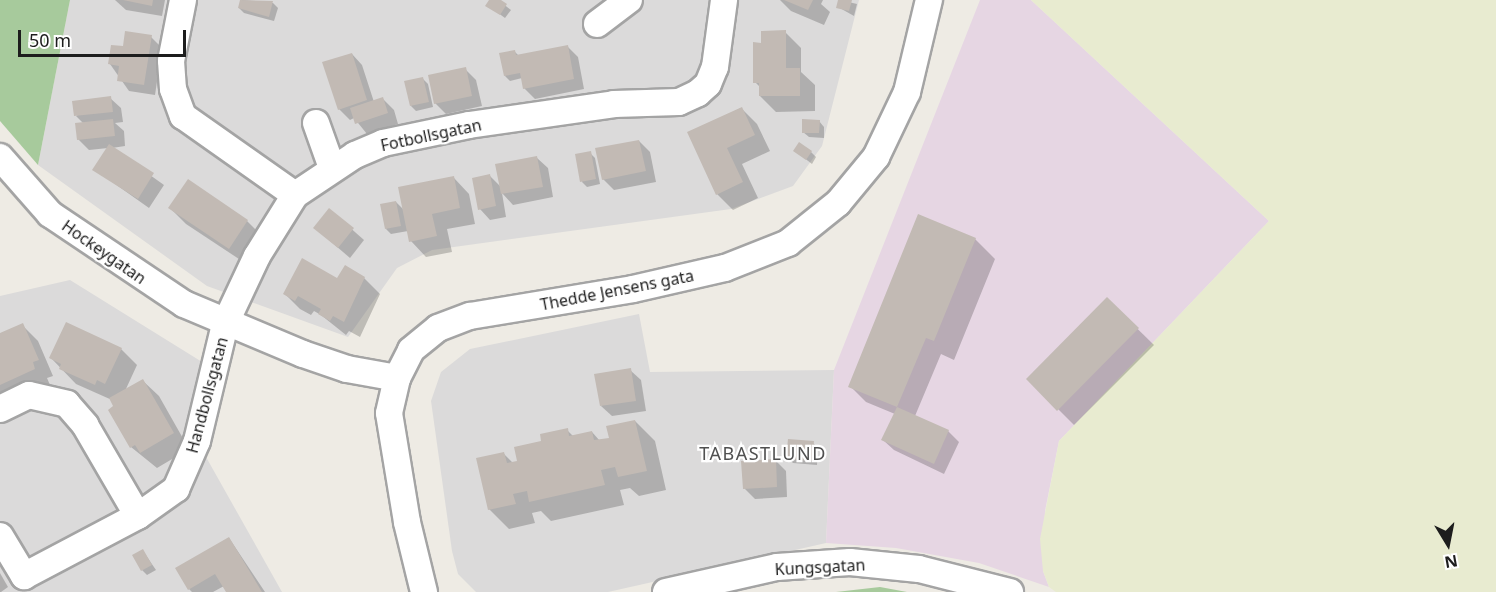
<!DOCTYPE html>
<style>
body{margin:0}
#map{position:relative;width:1496px;height:592px;overflow:hidden;background:#eeebe4;font-family:"Noto Sans",sans-serif}
div>[style]{position:absolute}
.residential>*{inset:0;background:#dbdada}
.industrial>*{inset:0;background:#e6d6e3}
.farmland>*{inset:0;background:#e8ebd0}
.forest>*{inset:0;background:#a7ca9c}
.shadow>*{inset:0;background:#0003}
.building>*{inset:0;background:#c2bab4}
.roads{filter:drop-shadow(2px 0 #a4a4a4) drop-shadow(-2px 0 #a4a4a4) drop-shadow(0 2px #a4a4a4) drop-shadow(0 -2px #a4a4a4)}
.minor>*{height:26px;margin:-13px;padding:0 13px;transform-origin:13px;border-radius:13px;background:#fff}
span{translate:-50% -50%;white-space:nowrap;text-align:center;line-height:1.15;-webkit-text-stroke:4.5px #fff;paint-order:stroke}
.street-label{font-size:16px;color:#1d1d1d}
.neighbourhood-label{font-size:18px;color:#505050;letter-spacing:1.5px}
.north{position:absolute;left:1418px;top:514px;width:60px;height:60px;-webkit-text-stroke:4px #fff;paint-order:stroke;rotate:170deg;font-size:16px;font-weight:700;line-height:24px;text-align:center;color:#1d1d1d}
.north::after{content:'';display:block;margin:auto;width:21px;height:27px;background:#1d1d1d;clip-path:polygon(50% 0,100% 100%,50% 72%,0 100%)}
.scale{position:absolute;left:18px;top:30px;width:168px;height:27px;box-sizing:border-box;border:3px solid #1d1d1d;border-top:0;padding-left:8px;font-size:18px;line-height:21px;white-space:nowrap;color:#1d1d1d;-webkit-text-stroke:4px #fff;paint-order:stroke}
</style>
<div id="map">
<div class="residential">
<i style="clip-path:polygon(70px 0,859px 0,822px 146px,793px 186px,731px 209px,432px 250px,397px 268px,348px 337px,207px 286px,38px 165px)"></i>
<i style="clip-path:polygon(70px 280px,215px 370px,197px 441px,282px 592px,0 592px,0 296px)"></i>
<i style="clip-path:polygon(639px 314px,650px 372px,834px 370px,826px 543px,608px 592px,476px 592px,458px 574px,452px 551px,431px 401px,441px 372px,470px 349px)"></i>
</div>
<div class="industrial">
<i style="clip-path:polygon(980px 0,1031px 0,1269px 221px,1059px 441px,1045px 511px,1043px 571px,1049px 587px,979px 563px,896px 548px,826px 543px,834px 370px)"></i>
</div>
<div class="farmland">
<i style="clip-path:polygon(1031px 0,1496px 0,1496px 592px,1056px 592px,1049px 587px,1043px 571px,1040px 539px,1059px 441px,1269px 221px)"></i>
</div>
<div class="forest">
<i style="clip-path:polygon(0 0,70px 0,38px 165px,0 121px)"></i>
<i style="clip-path:polygon(880px 587px,907px 592px,836px 592px)"></i>
</div>
<div class="shadow">
<i style="clip-path:polygon(115px 0,165px 0,162px 16px,126px 10px)"></i>
<i style="clip-path:polygon(242px 0,273px 3px,278px 8px,274px 21px,244px 13px,239px 8px)"></i>
<i style="clip-path:polygon(491px 0,498px 0,511px 10px,505px 18px,487px 5px)"></i>
<i style="clip-path:polygon(780px 0,823px 0,821px 4px,830px 12px,824px 25px,791px 11px)"></i>
<i style="clip-path:polygon(840px 0,857px 4px,854px 16px,838px 7px)"></i>
<i style="clip-path:polygon(785px 32px,801px 48px,801px 72px,815px 85px,815px 111px,776px 112px,760px 96px,760px 87px,755px 82px,762px 44px)"></i>
<i style="clip-path:polygon(151px 37px,162px 48px,155px 95px,129px 91px,110px 64px,124px 48px)"></i>
<i style="clip-path:polygon(567px 46px,578px 57px,584px 89px,535px 99px,524px 88px,522px 78px,510px 81px,505px 76px,515px 52px,519px 56px)"></i>
<i style="clip-path:polygon(352px 54px,362px 65px,374px 102px,383px 99px,394px 110px,398px 124px,367px 134px,354px 118px,350px 120px,339px 109px)"></i>
<i style="clip-path:polygon(465px 69px,476px 80px,482px 106px,446px 114px,435px 103px)"></i>
<i style="clip-path:polygon(423px 79px,428px 84px,433px 107px,416px 111px,411px 106px)"></i>
<i style="clip-path:polygon(110px 98px,121px 108px,123px 122px,115px 123px,124px 131px,125px 146px,112px 148px,164px 185px,149px 208px,94px 169px,108px 148px,89px 150px,78px 139px,84px 124px,76px 116px)"></i>
<i style="clip-path:polygon(741px 108px,757px 124px,770px 151px,742px 164px,758px 198px,733px 210px,717px 194px,689px 133px)"></i>
<i style="clip-path:polygon(819px 121px,824px 127px,824px 138px,809px 137px,803px 132px)"></i>
<i style="clip-path:polygon(639px 141px,650px 152px,656px 182px,614px 190px,603px 179px)"></i>
<i style="clip-path:polygon(794px 150px,811px 152px,816px 157px,812px 164px)"></i>
<i style="clip-path:polygon(590px 153px,595px 158px,600px 184px,587px 187px,582px 182px)"></i>
<i style="clip-path:polygon(537px 158px,548px 168px,553px 197px,513px 205px,502px 193px,506px 217px,490px 220px,480px 209px,490px 176px,501px 187px)"></i>
<i style="clip-path:polygon(454px 178px,469px 194px,475px 224px,447px 229px,452px 252px,426px 257px,411px 241px,408px 231px,391px 234px,386px 229px,396px 202px,405px 211px)"></i>
<i style="clip-path:polygon(188px 182px,247px 221px,263px 237px,245px 263px,186px 224px,170px 208px)"></i>
<i style="clip-path:polygon(330px 210px,364px 240px,350px 258px,315px 228px)"></i>
<i style="clip-path:polygon(975px 239px,995px 259px,954px 360px,941px 354px,915px 416px,948px 431px,959px 442px,944px 474px,894px 450px,883px 440px,895px 414px,866px 402px,850px 386px)"></i>
<i style="clip-path:polygon(364px 278px,380px 294px,360px 337px,349px 331px,346px 335px,321px 315px,314px 311px,311px 315px,300px 309px,284px 293px)"></i>
<i style="clip-path:polygon(1107px 299px,1154px 345px,1074px 425px,1028px 379px)"></i>
<i style="clip-path:polygon(22px 325px,38px 341px,53px 376px,47px 378px,50px 385px,13px 401px,0 399px,0 335px)"></i>
<i style="clip-path:polygon(121px 349px,137px 365px,125px 391px,143px 381px,159px 396px,189px 449px,157px 468px,131px 447px,112px 400px,76px 384px,51px 358px)"></i>
<i style="clip-path:polygon(630px 370px,641px 380px,646px 411px,612px 416px,601px 406px)"></i>
<i style="clip-path:polygon(635px 421px,655px 441px,666px 490px,639px 496px,630px 488px,620px 490px,624px 505px,551px 521px,541px 511px,532px 513px,535px 523px,509px 529px,489px 509px,504px 454px,513px 463px,519px 462px,543px 442px,567px 430px,573px 436px,592px 432px,600px 441px,610px 439px)"></i>
<i style="clip-path:polygon(813px 443px,818px 448px,817px 465px,793px 463px,788px 458px)"></i>
<i style="clip-path:polygon(775px 460px,786px 471px,787px 497px,755px 499px,744px 488px)"></i>
<i style="clip-path:polygon(229px 538px,265px 592px,227px 592px,224px 586px,213px 592px,192px 592px,189px 589px)"></i>
<i style="clip-path:polygon(143px 551px,156px 570px,147px 575px,142px 570px)"></i>
<i style="clip-path:polygon(0 573px,8px 587px,1px 592px,0 592px)"></i>
</div>
<div class="building">
<i style="clip-path:polygon(123px 0,153px 0,152px 6px)"></i>
<i style="clip-path:polygon(240px 0,273px 1px,269px 17px,238px 8px)"></i>
<i style="clip-path:polygon(489px 0,501px 0,507px 4px,500px 15px,485px 6px)"></i>
<i style="clip-path:polygon(784px 0,813px 0,808px 10px)"></i>
<i style="clip-path:polygon(838px 0,852px 0,849px 11px,836px 8px)"></i>
<i style="clip-path:polygon(786px 30px,786px 68px,800px 68px,800px 96px,759px 96px,759px 83px,753px 83px,753px 42px,761px 43px,761px 31px)"></i>
<i style="clip-path:polygon(125px 31px,152px 35px,144px 85px,117px 81px,119px 66px,108px 64px,111px 45px,123px 46px)"></i>
<i style="clip-path:polygon(568px 45px,574px 79px,523px 89px,520px 73px,504px 76px,499px 53px,515px 50px,516px 55px)"></i>
<i style="clip-path:polygon(352px 53px,367px 100px,338px 110px,322px 62px)"></i>
<i style="clip-path:polygon(466px 67px,472px 96px,434px 104px,428px 75px)"></i>
<i style="clip-path:polygon(423px 77px,429px 102px,410px 106px,404px 81px)"></i>
<i style="clip-path:polygon(111px 96px,113px 112px,74px 116px,72px 101px)"></i>
<i style="clip-path:polygon(383px 97px,388px 113px,355px 124px,350px 108px)"></i>
<i style="clip-path:polygon(742px 107px,755px 135px,727px 148px,743px 182px,716px 195px,687px 132px)"></i>
<i style="clip-path:polygon(113px 119px,115px 136px,77px 140px,75px 123px)"></i>
<i style="clip-path:polygon(802px 119px,820px 120px,819px 133px,802px 133px)"></i>
<i style="clip-path:polygon(639px 140px,646px 171px,602px 180px,595px 148px)"></i>
<i style="clip-path:polygon(799px 142px,812px 151px,806px 160px,793px 151px)"></i>
<i style="clip-path:polygon(109px 144px,154px 173px,138px 199px,92px 170px)"></i>
<i style="clip-path:polygon(591px 151px,596px 179px,580px 182px,575px 154px)"></i>
<i style="clip-path:polygon(537px 156px,543px 187px,501px 194px,495px 164px)"></i>
<i style="clip-path:polygon(490px 174px,496px 206px,478px 210px,472px 178px)"></i>
<i style="clip-path:polygon(454px 176px,460px 208px,432px 214px,437px 236px,409px 242px,398px 187px)"></i>
<i style="clip-path:polygon(188px 179px,248px 220px,229px 249px,168px 208px)"></i>
<i style="clip-path:polygon(396px 201px,401px 226px,385px 229px,380px 204px)"></i>
<i style="clip-path:polygon(329px 208px,354px 228px,338px 248px,313px 228px)"></i>
<i style="clip-path:polygon(918px 214px,976px 238px,934px 341px,926px 338px,897px 407px,848px 387px)"></i>
<i style="clip-path:polygon(302px 258px,337px 278px,345px 265px,365px 277px,344px 322px,333px 316px,330px 321px,318px 314px,321px 309px,298px 296px,295px 301px,283px 294px)"></i>
<i style="clip-path:polygon(1107px 297px,1139px 328px,1057px 411px,1026px 379px)"></i>
<i style="clip-path:polygon(66px 322px,122px 348px,105px 384px,97px 380px,95px 385px,59px 369px,61px 364px,49px 358px)"></i>
<i style="clip-path:polygon(23px 323px,39px 360px,33px 362px,35px 369px,0 385px,0 333px)"></i>
<i style="clip-path:polygon(631px 368px,636px 401px,600px 406px,594px 374px)"></i>
<i style="clip-path:polygon(143px 379px,174px 433px,140px 453px,135px 445px,130px 448px,108px 410px,113px 406px,109px 398px)"></i>
<i style="clip-path:polygon(897px 407px,949px 430px,934px 464px,881px 440px)"></i>
<i style="clip-path:polygon(635px 420px,647px 471px,618px 477px,615px 467px,601px 470px,605px 485px,529px 502px,527px 491px,513px 494px,516px 504px,488px 510px,476px 458px,504px 452px,507px 463px,517px 461px,514px 447px,541px 441px,540px 434px,568px 428px,569px 436px,592px 431px,594px 440px,609px 438px,606px 426px)"></i>
<i style="clip-path:polygon(788px 439px,814px 441px,812px 461px,786px 459px)"></i>
<i style="clip-path:polygon(776px 459px,777px 487px,743px 489px,741px 461px)"></i>
<i style="clip-path:polygon(229px 537px,262px 592px,226px 592px,215px 574px,188px 590px,175px 568px)"></i>
<i style="clip-path:polygon(143px 549px,152px 565px,141px 571px,132px 555px)"></i>
</div>
<div class="roads">
<div class="minor">
<i style="left:183px;top:0;width:62px;rotate:101.1deg"></i>
<i style="left:171px;top:61px;width:28px;rotate:86deg"></i>
<i style="left:173px;top:89px;width:29px;rotate:70deg"></i>
<i style="left:183px;top:116px;width:137px;rotate:35.2deg"></i>
<i style="left:295px;top:195px;width:72px;rotate:-33.7deg"></i>
<i style="left:355px;top:155px;width:30px;rotate:-23deg"></i>
<i style="left:383px;top:143px;width:88px;rotate:-11.8deg"></i>
<i style="left:469px;top:125px;width:147px;rotate:-8.2deg"></i>
<i style="left:614px;top:104px;width:65px;rotate:-1.8deg"></i>
<i style="left:679px;top:102px;width:21px;rotate:-25deg"></i>
<i style="left:698px;top:93px;width:13px;rotate:-42deg"></i>
<i style="left:708px;top:84px;width:18px;rotate:-68deg"></i>
<i style="left:715px;top:67px;width:68px;rotate:-82.3deg"></i>
<i style="left:597px;top:24px;width:40px;rotate:-37deg"></i>
<i style="left:316px;top:123px;width:48px;rotate:70.4deg"></i>
<i style="left:0;top:157px;width:76px;rotate:48.7deg"></i>
<i style="left:50px;top:214px;width:161px;rotate:33.9deg"></i>
<i style="left:184px;top:304px;width:129px;rotate:22.8deg"></i>
<i style="left:303px;top:354px;width:46px;rotate:18.8deg"></i>
<i style="left:347px;top:369px;width:51px;rotate:10.2deg"></i>
<i style="left:0;top:409px;width:32px;rotate:-26deg"></i>
<i style="left:29px;top:395px;width:39px;rotate:13deg"></i>
<i style="left:67px;top:404px;width:28px;rotate:49deg"></i>
<i style="left:85px;top:425px;width:105px;rotate:59.8deg"></i>
<i style="left:0;top:536px;width:47px;rotate:59deg"></i>
<i style="left:24px;top:576px;width:129px;rotate:-27.8deg"></i>
<i style="left:138px;top:516px;width:47px;rotate:-35.4deg"></i>
<i style="left:176px;top:489px;width:52px;rotate:-66.4deg"></i>
<i style="left:197px;top:441px;width:120px;rotate:-76.5deg"></i>
<i style="left:225px;top:324px;width:75px;rotate:-64.8deg"></i>
<i style="left:257px;top:256px;width:72px;rotate:-58.1deg"></i>
<i style="left:424px;top:592px;width:72px;rotate:-103.7deg"></i>
<i style="left:407px;top:522px;width:110px;rotate:-99.4deg"></i>
<i style="left:389px;top:413px;width:36px;rotate:-77deg"></i>
<i style="left:397px;top:378px;width:31px;rotate:-63deg"></i>
<i style="left:411px;top:350px;width:35px;rotate:-39deg"></i>
<i style="left:438px;top:328px;width:34px;rotate:-21deg"></i>
<i style="left:470px;top:316px;width:165px;rotate:-9.4deg"></i>
<i style="left:633px;top:289px;width:94px;rotate:-12.9deg"></i>
<i style="left:725px;top:268px;width:68px;rotate:-21.6deg"></i>
<i style="left:788px;top:243px;width:64px;rotate:-38.7deg"></i>
<i style="left:838px;top:203px;width:60px;rotate:-50.4deg"></i>
<i style="left:876px;top:157px;width:72px;rotate:-64.5deg"></i>
<i style="left:907px;top:92px;width:95px;rotate:-76.6deg"></i>
<i style="left:666px;top:592px;width:114px;rotate:-12.7deg"></i>
<i style="left:777px;top:567px;width:73px;rotate:-3.9deg"></i>
<i style="left:850px;top:562px;width:69px;rotate:5.8deg"></i>
<i style="left:919px;top:569px;width:94px;rotate:14.2deg"></i>
</div>
</div>
<div class="street-label">
<span style="left:431px;top:135px;rotate:-12deg">Fotbollsgatan</span>
<span style="left:104px;top:252px;rotate:35deg">Hockeygatan</span>
<span style="left:617px;top:290px;rotate:-11deg">Thedde Jensens gata</span>
<span style="left:207px;top:395px;rotate:-75deg">Handbollsgatan</span>
<span style="left:820px;top:567px;rotate:-3deg">Kungsgatan</span>
</div>
<div class="neighbourhood-label">
<span style="left:763px;top:453px">TABASTLUND</span>
</div>
<div class="north">N</div>
<div class="scale">50 m</div>
</div>
